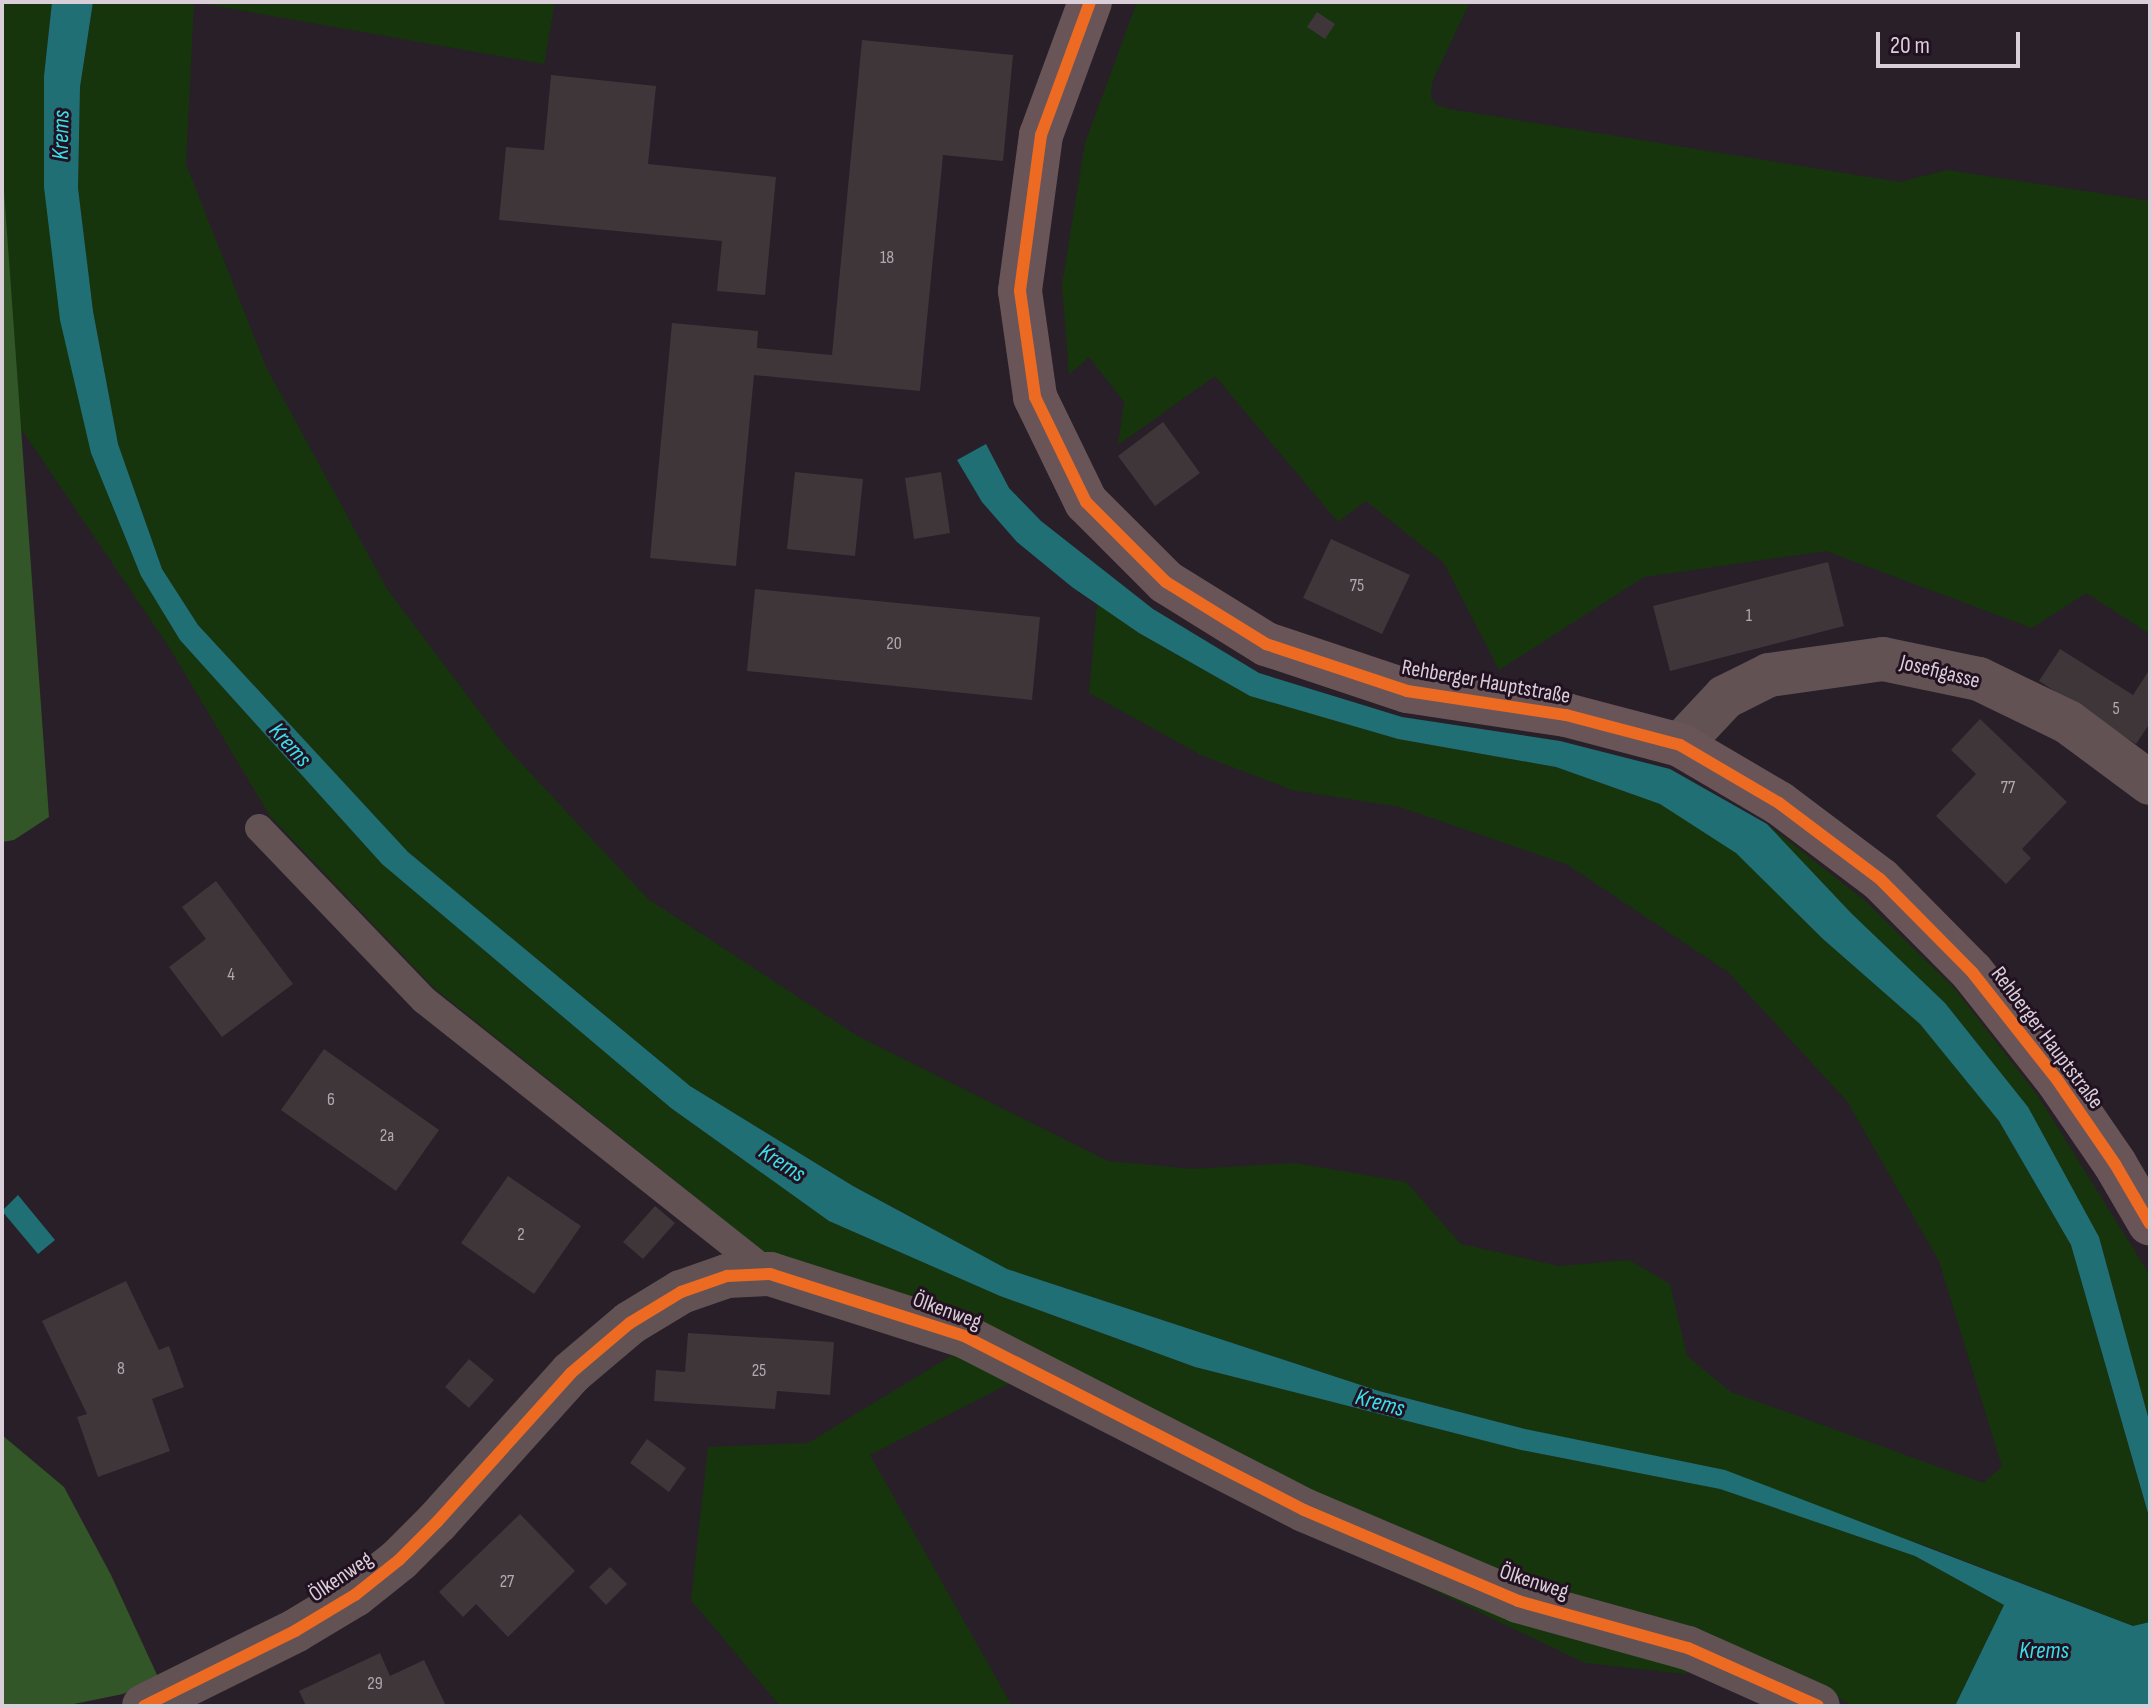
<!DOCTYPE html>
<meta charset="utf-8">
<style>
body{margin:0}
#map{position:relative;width:2152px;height:1708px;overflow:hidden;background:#281f28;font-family:"Sofia Sans Condensed",sans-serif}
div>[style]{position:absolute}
.green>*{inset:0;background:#17350d}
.forest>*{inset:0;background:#325627}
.water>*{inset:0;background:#206f74}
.building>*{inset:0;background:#3f3639}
.lane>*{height:28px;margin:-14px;padding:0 14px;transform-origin:14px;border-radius:14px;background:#635254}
.street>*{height:44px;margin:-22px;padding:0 22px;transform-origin:22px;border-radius:22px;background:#635254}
.secondary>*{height:44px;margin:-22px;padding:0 22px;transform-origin:22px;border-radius:22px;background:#695557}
.cycleway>*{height:12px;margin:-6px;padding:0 6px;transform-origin:6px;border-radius:6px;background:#ed6a23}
span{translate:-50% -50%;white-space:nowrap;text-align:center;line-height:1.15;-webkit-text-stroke:6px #221121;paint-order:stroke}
.number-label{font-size:18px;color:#b3a8b1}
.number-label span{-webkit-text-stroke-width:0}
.street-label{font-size:22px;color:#daced9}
.water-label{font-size:24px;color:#39dee7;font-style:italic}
.frame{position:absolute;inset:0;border:4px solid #daced9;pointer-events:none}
.scale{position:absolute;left:1876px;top:32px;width:144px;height:36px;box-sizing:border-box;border:4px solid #daced9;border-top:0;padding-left:10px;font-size:24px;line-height:28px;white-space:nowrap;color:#daced9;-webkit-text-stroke:6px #221121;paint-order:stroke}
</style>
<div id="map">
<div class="green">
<i style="clip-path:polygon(2px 2px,52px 2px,44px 76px,91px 453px,141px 576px,180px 640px,382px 864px,671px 1108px,829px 1221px,1000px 1296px,1195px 1367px,1521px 1450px,1720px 1489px,1915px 1556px,2004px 1605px,1955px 1706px,1854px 1706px,1785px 1670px,1713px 1643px,1686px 1674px,1585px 1663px,1310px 1531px,1016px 1380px,870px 1455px,1012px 1706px,780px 1706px,691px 1600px,708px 1447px,808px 1443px,956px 1353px,774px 1260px,433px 987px,270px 816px,169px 647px,18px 424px,2px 163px)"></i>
<i style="clip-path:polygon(93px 2px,555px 2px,544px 64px,194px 2px,186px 164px,266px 367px,387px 589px,506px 747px,648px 899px,859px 1037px,1108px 1161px,1193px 1169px,1295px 1163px,1406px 1182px,1461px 1244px,1559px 1266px,1629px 1260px,1670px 1284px,1687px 1356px,1731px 1392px,1983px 1483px,2002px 1467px,1939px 1261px,1847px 1101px,1728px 972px,1568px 865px,1400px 807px,1292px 790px,1201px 755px,1089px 693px,1097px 604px,1139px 633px,1250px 696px,1398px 739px,1556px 767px,1660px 804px,1736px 852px,1823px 939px,1920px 1024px,1999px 1121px,2071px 1245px,2150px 1520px,2150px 1622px,2133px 1626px,1921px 1544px,1525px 1429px,1379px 1391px,1007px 1269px,853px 1186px,690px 1086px,408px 852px,198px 625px,162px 569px,118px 444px,93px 311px,78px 188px,80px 87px)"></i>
<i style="clip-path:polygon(1137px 2px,1470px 2px,1432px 82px,1431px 97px,1437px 105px,1449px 109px,1900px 182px,1947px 170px,2150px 201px,2150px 634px,2086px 593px,2032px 628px,1826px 551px,1644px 577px,1499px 670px,1444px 563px,1366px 501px,1338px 522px,1215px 376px,1118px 445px,1124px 402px,1089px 357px,1069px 375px,1062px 285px,1085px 143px)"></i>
<i style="clip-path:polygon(1767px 824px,1864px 900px,1954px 988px,2038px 1096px,2149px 1274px,2150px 1424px,2099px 1237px,2028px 1107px,1945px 1003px,1851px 913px)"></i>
</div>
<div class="forest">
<i style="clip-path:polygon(2px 163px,49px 817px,14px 840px,2px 842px)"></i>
<i style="clip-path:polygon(2px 1435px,64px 1487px,111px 1575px,158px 1677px,123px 1694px,64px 1706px,2px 1706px)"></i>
</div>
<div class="water">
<i style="clip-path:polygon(52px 2px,93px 2px,80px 87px,78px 188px,93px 311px,118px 444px,162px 569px,198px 625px,408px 852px,690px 1086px,853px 1186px,1007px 1269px,1379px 1391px,1525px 1429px,1725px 1470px,2133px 1626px,2150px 1622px,2150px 1706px,1955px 1706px,2004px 1605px,1915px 1556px,1720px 1489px,1521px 1450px,1195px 1367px,1000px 1296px,829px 1221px,671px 1108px,382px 864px,180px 640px,141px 576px,91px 453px,60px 320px,44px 187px,44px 76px)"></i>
<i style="clip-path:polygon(986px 444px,1009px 488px,1041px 521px,1153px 609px,1259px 673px,1402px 717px,1560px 741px,1670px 769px,1767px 824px,1851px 913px,1945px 1003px,2028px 1107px,2099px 1237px,2150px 1424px,2150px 1520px,2071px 1245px,1999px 1121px,1920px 1024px,1823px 939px,1736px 853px,1660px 804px,1556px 767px,1398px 739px,1250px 696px,1139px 633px,1072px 587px,1017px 542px,982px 502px,957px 460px)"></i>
<i style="clip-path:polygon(18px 1195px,55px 1240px,38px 1254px,2px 1211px)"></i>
</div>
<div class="building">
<i style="clip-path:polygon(1317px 12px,1335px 24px,1325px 39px,1307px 27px)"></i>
<i style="clip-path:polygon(862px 40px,1013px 55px,1003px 161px,943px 155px,920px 391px,754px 375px,736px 566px,650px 558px,672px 323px,758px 331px,757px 348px,832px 355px)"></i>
<i style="clip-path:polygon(551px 75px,656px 86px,648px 164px,776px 177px,765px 295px,717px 291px,722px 241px,499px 220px,506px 147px,544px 150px)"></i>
<i style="clip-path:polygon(1163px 422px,1200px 473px,1155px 506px,1118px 456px)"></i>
<i style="clip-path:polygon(795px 472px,863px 479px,855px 556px,787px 549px)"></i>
<i style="clip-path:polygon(941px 472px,950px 533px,914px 539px,905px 478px)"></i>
<i style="clip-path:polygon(1331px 539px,1410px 575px,1382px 634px,1303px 598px)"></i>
<i style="clip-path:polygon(1828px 562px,1844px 626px,1670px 671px,1653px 606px)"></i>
<i style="clip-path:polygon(755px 589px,1040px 617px,1032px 700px,747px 671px)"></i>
<i style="clip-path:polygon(2060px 649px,2133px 695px,2150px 669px,2150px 723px,2136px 744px,2039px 681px)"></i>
<i style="clip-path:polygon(1980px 719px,2067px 802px,2022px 849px,2031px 858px,2006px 884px,1936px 816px,1976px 774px,1951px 750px)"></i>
<i style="clip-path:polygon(216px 881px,293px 984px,222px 1037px,169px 967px,206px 939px,182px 907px)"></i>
<i style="clip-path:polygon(324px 1049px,439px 1130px,396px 1191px,281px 1110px)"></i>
<i style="clip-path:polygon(508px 1176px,581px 1226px,534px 1294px,461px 1243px)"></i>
<i style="clip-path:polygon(655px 1206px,675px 1223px,643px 1259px,623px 1242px)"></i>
<i style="clip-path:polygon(126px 1281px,159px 1350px,169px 1346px,184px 1387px,152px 1399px,170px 1451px,98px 1477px,77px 1417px,87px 1414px,42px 1321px)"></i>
<i style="clip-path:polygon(688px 1333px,834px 1342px,830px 1395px,777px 1391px,775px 1409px,654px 1401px,656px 1370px,685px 1372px)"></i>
<i style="clip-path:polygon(469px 1359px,494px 1380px,469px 1408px,445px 1387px)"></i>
<i style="clip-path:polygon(647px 1439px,686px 1468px,669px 1492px,630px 1463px)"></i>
<i style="clip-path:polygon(520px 1514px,575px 1571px,508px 1637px,476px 1604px,463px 1617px,439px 1592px)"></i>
<i style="clip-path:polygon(610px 1567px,627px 1584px,606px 1605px,589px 1587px)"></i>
<i style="clip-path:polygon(380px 1653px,390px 1676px,424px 1660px,446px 1706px,306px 1706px,299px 1691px)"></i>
</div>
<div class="lane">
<i style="left:259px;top:828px;width:238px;rotate:46.2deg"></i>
<i style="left:424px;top:1000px;width:441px;rotate:38.4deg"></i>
</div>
<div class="street">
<i style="left:1680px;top:745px;width:66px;rotate:-46.8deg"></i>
<i style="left:1725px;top:697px;width:49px;rotate:-26.6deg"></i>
<i style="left:1769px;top:675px;width:115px;rotate:-8deg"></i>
<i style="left:1883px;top:659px;width:98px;rotate:11.8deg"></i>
<i style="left:1979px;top:679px;width:99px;rotate:25.8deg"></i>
<i style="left:2068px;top:722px;width:102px;rotate:36.6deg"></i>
<i style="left:144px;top:1706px;width:169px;rotate:-26.4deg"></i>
<i style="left:295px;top:1631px;width:70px;rotate:-31deg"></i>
<i style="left:355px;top:1595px;width:56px;rotate:-38.5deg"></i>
<i style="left:399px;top:1560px;width:54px;rotate:-45deg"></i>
<i style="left:437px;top:1522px;width:200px;rotate:-48deg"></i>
<i style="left:571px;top:1373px;width:77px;rotate:-40.3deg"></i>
<i style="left:630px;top:1323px;width:60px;rotate:-31.3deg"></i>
<i style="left:681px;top:1292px;width:49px;rotate:-19.2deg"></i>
<i style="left:727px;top:1276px;width:43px;rotate:-2.7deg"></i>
<i style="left:770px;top:1274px;width:204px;rotate:17.7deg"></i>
<i style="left:964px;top:1336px;width:382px;rotate:27.1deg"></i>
<i style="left:1304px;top:1510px;width:233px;rotate:23deg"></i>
<i style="left:1518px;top:1601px;width:176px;rotate:15.5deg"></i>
<i style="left:1688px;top:1648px;width:142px;rotate:24deg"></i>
</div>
<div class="secondary">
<i style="left:1090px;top:2px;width:142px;rotate:110.2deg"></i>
<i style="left:1041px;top:135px;width:157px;rotate:97.7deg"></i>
<i style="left:1020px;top:291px;width:107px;rotate:81.9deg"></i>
<i style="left:1035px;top:397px;width:117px;rotate:64.1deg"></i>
<i style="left:1086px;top:502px;width:113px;rotate:45deg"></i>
<i style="left:1166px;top:582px;width:118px;rotate:31.8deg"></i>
<i style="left:1266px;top:644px;width:149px;rotate:18.4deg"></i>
<i style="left:1407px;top:691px;width:161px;rotate:8.6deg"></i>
<i style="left:1566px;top:715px;width:118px;rotate:14.7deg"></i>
<i style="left:1680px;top:745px;width:115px;rotate:30.4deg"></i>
<i style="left:1779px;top:803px;width:126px;rotate:37deg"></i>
<i style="left:1880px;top:879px;width:131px;rotate:45.3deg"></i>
<i style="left:1972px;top:972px;width:139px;rotate:51.7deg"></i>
<i style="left:2058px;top:1081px;width:101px;rotate:55.5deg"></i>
<i style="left:2115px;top:1164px;width:69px;rotate:59.7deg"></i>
</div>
<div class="cycleway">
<i style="left:1090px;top:2px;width:142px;rotate:110.2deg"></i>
<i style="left:1041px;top:135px;width:157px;rotate:97.7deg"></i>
<i style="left:1020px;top:291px;width:107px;rotate:81.9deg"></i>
<i style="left:1035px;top:397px;width:117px;rotate:64.1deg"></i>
<i style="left:1086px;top:502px;width:113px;rotate:45deg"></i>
<i style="left:1166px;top:582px;width:118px;rotate:31.8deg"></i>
<i style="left:1266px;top:644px;width:149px;rotate:18.4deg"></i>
<i style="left:1407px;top:691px;width:161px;rotate:8.6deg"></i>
<i style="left:1566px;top:715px;width:118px;rotate:14.7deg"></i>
<i style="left:1680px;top:745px;width:115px;rotate:30.4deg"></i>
<i style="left:1779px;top:803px;width:126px;rotate:37deg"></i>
<i style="left:1880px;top:879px;width:131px;rotate:45.3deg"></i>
<i style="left:1972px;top:972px;width:139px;rotate:51.7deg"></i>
<i style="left:2058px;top:1081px;width:101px;rotate:55.5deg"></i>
<i style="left:2115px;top:1164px;width:69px;rotate:59.7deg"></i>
<i style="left:144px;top:1706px;width:169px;rotate:-26.4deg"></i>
<i style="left:295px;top:1631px;width:70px;rotate:-31deg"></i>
<i style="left:355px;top:1595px;width:56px;rotate:-38.5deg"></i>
<i style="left:399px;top:1560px;width:54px;rotate:-45deg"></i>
<i style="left:437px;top:1522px;width:200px;rotate:-48deg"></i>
<i style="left:571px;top:1373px;width:77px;rotate:-40.3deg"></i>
<i style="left:630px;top:1323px;width:60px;rotate:-31.3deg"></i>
<i style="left:681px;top:1292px;width:49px;rotate:-19.2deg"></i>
<i style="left:727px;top:1276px;width:43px;rotate:-2.7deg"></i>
<i style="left:770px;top:1274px;width:204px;rotate:17.7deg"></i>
<i style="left:964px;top:1336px;width:382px;rotate:27.1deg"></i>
<i style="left:1304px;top:1510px;width:233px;rotate:23deg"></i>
<i style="left:1518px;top:1601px;width:176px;rotate:15.5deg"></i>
<i style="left:1688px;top:1648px;width:142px;rotate:24deg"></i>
</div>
<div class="number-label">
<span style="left:887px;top:258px">18</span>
<span style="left:1357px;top:586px">75</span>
<span style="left:1749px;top:616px">1</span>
<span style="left:894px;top:644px">20</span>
<span style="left:2116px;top:709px">5</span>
<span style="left:2008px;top:788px">77</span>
<span style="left:231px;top:975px">4</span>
<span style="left:331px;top:1100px">6</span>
<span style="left:387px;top:1136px">2a</span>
<span style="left:521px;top:1235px">2</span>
<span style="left:121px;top:1369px">8</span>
<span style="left:759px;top:1371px">25</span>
<span style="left:507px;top:1582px">27</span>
<span style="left:375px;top:1684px">29</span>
</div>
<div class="street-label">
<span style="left:1940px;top:672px;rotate:14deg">Josefigasse</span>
<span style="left:1486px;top:682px;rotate:10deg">Rehberger Hauptstraße</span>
<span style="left:2047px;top:1038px;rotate:53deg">Rehberger Hauptstraße</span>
<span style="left:947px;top:1311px;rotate:20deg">Ölkenweg</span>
<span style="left:341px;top:1577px;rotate:-34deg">Ölkenweg</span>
<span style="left:1534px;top:1582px;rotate:18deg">Ölkenweg</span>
</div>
<div class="water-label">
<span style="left:61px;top:135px;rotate:-89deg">Krems</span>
<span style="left:290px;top:745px;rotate:48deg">Krems</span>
<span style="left:782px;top:1163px;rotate:33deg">Krems</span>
<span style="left:1380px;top:1403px;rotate:15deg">Krems</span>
<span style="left:2044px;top:1651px">Krems</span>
</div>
<div class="frame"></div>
<div class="scale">20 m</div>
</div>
